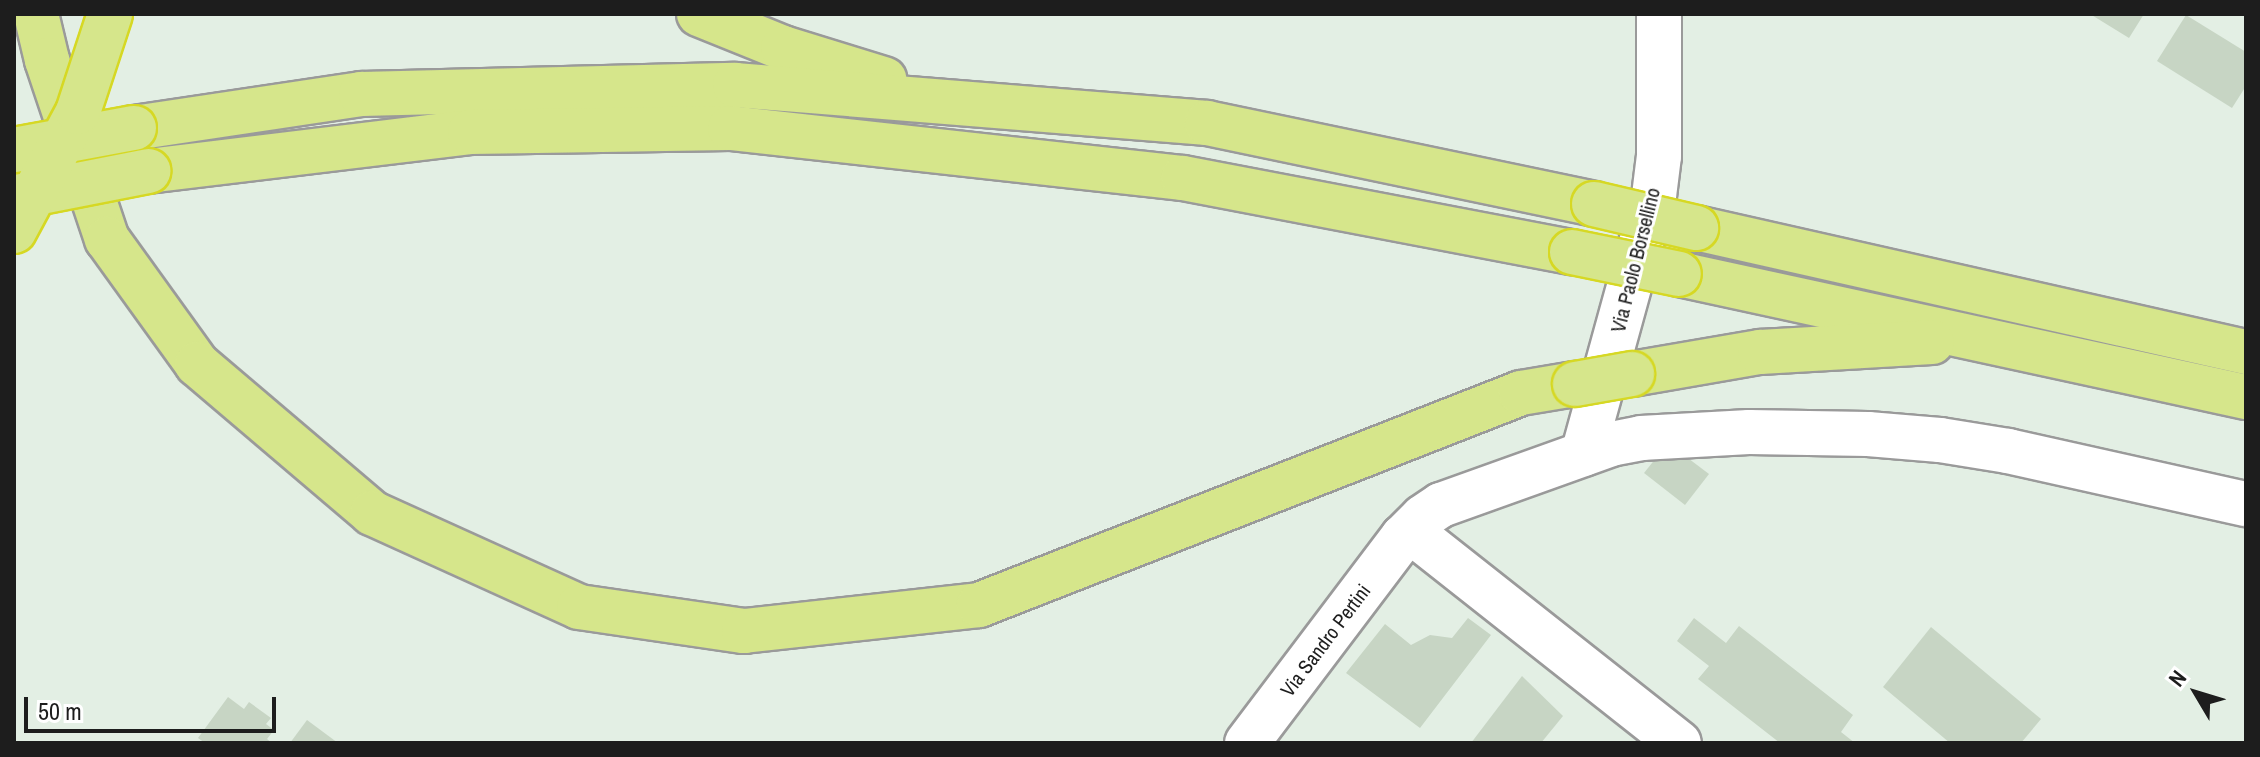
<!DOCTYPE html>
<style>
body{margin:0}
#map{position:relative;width:2260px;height:757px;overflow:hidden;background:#e3efe4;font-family:"Archivo Narrow",sans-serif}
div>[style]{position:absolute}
.building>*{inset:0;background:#c7d5c4}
.roads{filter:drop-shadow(2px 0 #9a9a9a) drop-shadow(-2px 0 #9a9a9a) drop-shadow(0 2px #9a9a9a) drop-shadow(0 -2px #9a9a9a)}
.minor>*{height:44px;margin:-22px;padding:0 22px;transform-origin:22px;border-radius:22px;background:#fff}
.highway>*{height:44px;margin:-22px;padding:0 22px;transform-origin:22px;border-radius:22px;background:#d6e68b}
.bridges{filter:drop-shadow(2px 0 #d6d824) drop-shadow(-2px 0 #d6d824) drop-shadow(0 2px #d6d824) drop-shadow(0 -2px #d6d824)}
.highway-bridge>*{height:44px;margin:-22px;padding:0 22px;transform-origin:22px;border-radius:22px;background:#d6e68b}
span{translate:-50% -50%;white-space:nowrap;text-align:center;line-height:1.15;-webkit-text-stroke:6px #fff;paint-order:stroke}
.street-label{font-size:20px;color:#1d1d1d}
.frame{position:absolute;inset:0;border:16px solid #1d1d1d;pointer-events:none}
.north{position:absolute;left:2156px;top:653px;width:80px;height:80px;-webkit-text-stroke:6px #fff;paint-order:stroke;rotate:308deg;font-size:22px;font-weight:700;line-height:32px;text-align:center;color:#1d1d1d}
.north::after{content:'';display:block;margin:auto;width:28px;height:36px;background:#1d1d1d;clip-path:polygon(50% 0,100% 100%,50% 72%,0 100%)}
.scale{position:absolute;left:24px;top:697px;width:252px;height:36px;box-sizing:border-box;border:4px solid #1d1d1d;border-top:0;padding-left:10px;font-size:24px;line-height:28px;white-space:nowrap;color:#1d1d1d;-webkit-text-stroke:6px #fff;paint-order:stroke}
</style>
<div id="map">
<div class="building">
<i style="clip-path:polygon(2090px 14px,2144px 14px,2129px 38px)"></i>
<i style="clip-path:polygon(2186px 15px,2246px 52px,2246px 86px,2232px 108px,2157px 61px)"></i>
<i style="clip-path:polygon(1668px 443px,1709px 474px,1685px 505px,1644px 473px)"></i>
<i style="clip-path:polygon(1468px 618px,1491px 635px,1420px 728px,1346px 673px,1385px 624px,1411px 645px,1430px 635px,1452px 638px)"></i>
<i style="clip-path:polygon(1694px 618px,1726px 643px,1739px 626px,1853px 715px,1841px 732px,1855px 743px,1780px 743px,1698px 679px,1709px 666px,1677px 641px)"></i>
<i style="clip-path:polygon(1931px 627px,2041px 719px,2021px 743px,1950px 743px,1883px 687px)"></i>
<i style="clip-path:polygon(1522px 676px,1563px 716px,1541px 743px,1471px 743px)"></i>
<i style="clip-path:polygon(228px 697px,244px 709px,249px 702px,271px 718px,266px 724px,274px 730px,267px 739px,272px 743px,205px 743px,198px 738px)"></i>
<i style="clip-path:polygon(307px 720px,338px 743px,290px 743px)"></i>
</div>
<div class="roads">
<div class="minor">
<i style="left:1583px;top:454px;width:268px;rotate:-74.6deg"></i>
<i style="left:1654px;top:196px;width:40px;rotate:-82.9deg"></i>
<i style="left:1659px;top:156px;width:142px;rotate:-90deg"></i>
<i style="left:1403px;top:537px;width:11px;rotate:-15deg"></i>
<i style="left:1414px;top:534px;width:11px;rotate:38deg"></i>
<i style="left:1423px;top:541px;width:326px;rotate:38.3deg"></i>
<i style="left:1247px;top:743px;width:258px;rotate:-52.9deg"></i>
<i style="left:1403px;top:537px;width:28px;rotate:-45deg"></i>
<i style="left:1423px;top:517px;width:22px;rotate:-34deg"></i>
<i style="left:1441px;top:505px;width:181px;rotate:-19.7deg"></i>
<i style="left:1611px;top:444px;width:31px;rotate:-11deg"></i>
<i style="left:1641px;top:438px;width:108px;rotate:-3.2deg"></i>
<i style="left:1749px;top:432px;width:119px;rotate:1deg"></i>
<i style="left:1868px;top:434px;width:72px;rotate:4.8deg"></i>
<i style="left:1940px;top:440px;width:69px;rotate:9.2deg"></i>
<i style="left:2008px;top:451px;width:244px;rotate:12.6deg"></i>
</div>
<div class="highway">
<i style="left:36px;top:14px;width:47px;rotate:76.6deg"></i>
<i style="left:47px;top:60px;width:189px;rotate:71.5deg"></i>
<i style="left:107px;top:239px;width:154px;rotate:54.2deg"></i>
<i style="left:197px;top:364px;width:230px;rotate:40.4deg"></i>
<i style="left:372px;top:513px;width:227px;rotate:24.4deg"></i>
<i style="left:579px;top:607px;width:167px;rotate:8.3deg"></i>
<i style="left:744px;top:631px;width:236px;rotate:-6.3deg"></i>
<i style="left:979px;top:605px;width:582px;rotate:-21.36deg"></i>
<i style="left:1521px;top:393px;width:55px;rotate:-9.5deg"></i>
<i style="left:699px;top:14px;width:91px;rotate:22deg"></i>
<i style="left:783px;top:48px;width:106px;rotate:17.1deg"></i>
<i style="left:134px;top:128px;width:230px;rotate:-8.5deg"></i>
<i style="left:361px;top:94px;width:374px;rotate:-1.4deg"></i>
<i style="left:735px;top:85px;width:474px;rotate:4.6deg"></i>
<i style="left:1207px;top:123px;width:395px;rotate:11.8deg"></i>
<i style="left:148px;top:171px;width:324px;rotate:-6.9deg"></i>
<i style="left:470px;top:132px;width:260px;rotate:-0.9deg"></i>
<i style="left:730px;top:128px;width:456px;rotate:6.3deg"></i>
<i style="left:1183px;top:178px;width:396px;rotate:10.8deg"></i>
<i style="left:1696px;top:228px;width:564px;rotate:12.71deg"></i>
<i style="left:1679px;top:274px;width:580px;rotate:12.24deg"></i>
<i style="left:1632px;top:374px;width:130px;rotate:-9.8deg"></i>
<i style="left:1760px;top:352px;width:172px;rotate:-3.3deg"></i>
</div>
</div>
<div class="bridges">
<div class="highway-bridge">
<i style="left:14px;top:150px;width:122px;rotate:-10.4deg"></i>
<i style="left:16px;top:197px;width:135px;rotate:-11.1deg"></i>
<i style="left:1594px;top:204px;width:105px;rotate:13.2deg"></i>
<i style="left:14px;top:231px;width:135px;rotate:-61.7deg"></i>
<i style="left:78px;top:112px;width:103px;rotate:-71.9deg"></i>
<i style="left:1572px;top:252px;width:109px;rotate:11.6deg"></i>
<i style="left:1575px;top:384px;width:58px;rotate:-10deg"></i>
</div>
</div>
<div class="street-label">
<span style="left:1635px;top:260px;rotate:-76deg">Via Paolo Borsellino</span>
<span style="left:1325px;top:640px;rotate:-53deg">Via Sandro Pertini</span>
</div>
<div class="frame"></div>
<div class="north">N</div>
<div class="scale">50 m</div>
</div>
